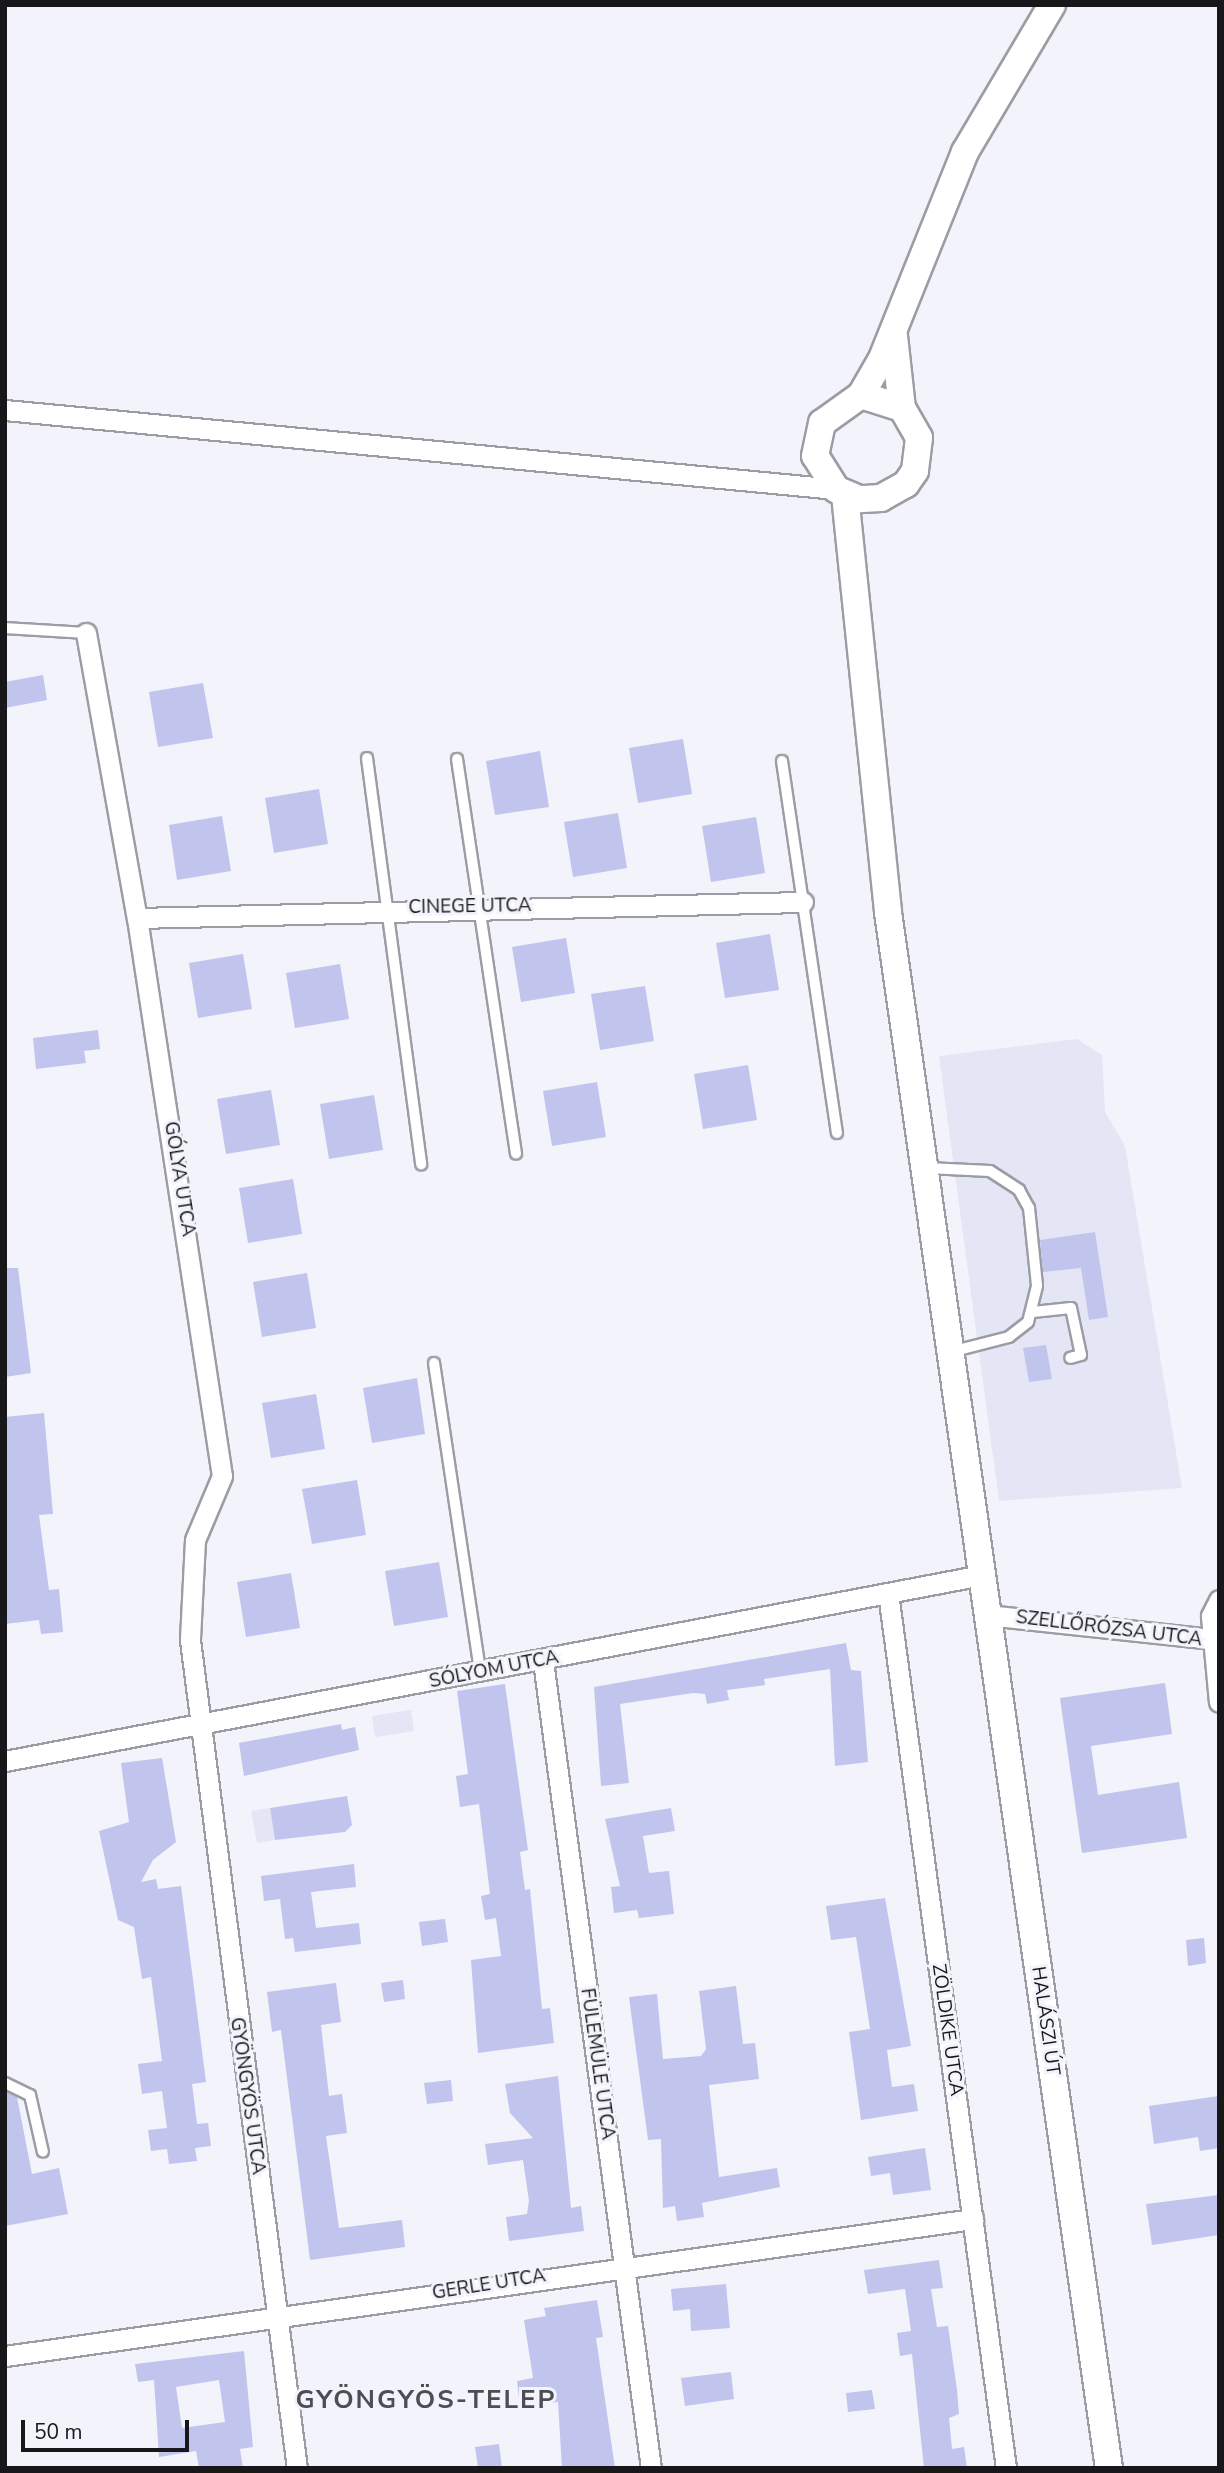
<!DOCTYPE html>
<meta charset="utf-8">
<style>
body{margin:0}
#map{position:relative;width:1224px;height:2473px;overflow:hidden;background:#f2f3fb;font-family:"Nunito Sans",sans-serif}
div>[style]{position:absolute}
.built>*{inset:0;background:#e4e6f5}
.building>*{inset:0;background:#c1c4ec}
.roads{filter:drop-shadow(2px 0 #9c9da4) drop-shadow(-2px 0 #9c9da4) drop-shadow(0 2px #9c9da4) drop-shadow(0 -2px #9c9da4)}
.service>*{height:10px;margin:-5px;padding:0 5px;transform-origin:5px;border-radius:5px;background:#fff}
.minor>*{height:19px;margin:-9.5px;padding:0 9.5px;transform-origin:9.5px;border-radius:9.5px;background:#fff}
.secondary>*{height:26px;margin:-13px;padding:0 13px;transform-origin:13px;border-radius:13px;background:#fff}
span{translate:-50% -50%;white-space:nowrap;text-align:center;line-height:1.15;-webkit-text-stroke:6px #f2f3fb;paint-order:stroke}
.street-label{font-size:19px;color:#18181b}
.district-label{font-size:26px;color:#4d4e54;font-weight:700;letter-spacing:2px}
.frame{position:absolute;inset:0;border:7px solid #18181b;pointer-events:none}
.scale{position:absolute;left:21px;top:2420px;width:168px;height:32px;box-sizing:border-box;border:4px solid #18181b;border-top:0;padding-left:9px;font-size:21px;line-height:24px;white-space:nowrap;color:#18181b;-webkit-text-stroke:5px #f2f3fb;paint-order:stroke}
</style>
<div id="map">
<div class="built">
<i style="clip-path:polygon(1077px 1039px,1102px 1055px,1105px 1112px,1125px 1146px,1182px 1488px,999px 1501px,939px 1056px)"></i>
<i style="clip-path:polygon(411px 1710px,414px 1731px,375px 1737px,372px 1716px)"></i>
<i style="clip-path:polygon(270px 1808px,275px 1840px,257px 1843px,251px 1811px)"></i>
</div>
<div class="building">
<i style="clip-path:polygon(43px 675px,47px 700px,5px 708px,5px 682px)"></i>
<i style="clip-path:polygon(203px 683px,213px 738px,158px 747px,149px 692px)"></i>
<i style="clip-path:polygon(683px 739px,692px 794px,638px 803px,629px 748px)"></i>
<i style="clip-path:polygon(540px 751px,549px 807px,495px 815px,486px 761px)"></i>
<i style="clip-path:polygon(319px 789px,328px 844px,274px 853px,265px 798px)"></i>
<i style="clip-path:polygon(618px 813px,627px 868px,573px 877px,564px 822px)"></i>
<i style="clip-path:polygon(222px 816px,231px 871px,177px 880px,169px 825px)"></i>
<i style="clip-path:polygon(756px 817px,765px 873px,711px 882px,702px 826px)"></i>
<i style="clip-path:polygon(770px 934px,779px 990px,725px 998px,716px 943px)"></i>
<i style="clip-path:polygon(566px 938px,575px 993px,521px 1002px,512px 947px)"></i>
<i style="clip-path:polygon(243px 954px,252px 1009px,198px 1018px,189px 963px)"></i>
<i style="clip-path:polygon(340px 964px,349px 1019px,295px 1028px,286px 973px)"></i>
<i style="clip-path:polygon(645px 986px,654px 1041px,600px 1050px,591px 994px)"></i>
<i style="clip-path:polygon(98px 1030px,100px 1049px,84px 1051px,86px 1063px,36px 1069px,33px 1038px)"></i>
<i style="clip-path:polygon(748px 1065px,757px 1120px,703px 1129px,694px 1074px)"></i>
<i style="clip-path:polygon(597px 1082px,606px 1137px,552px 1146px,543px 1091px)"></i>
<i style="clip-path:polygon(271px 1090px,280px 1145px,226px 1154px,217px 1099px)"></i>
<i style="clip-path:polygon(374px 1095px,383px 1150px,329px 1159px,320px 1104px)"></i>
<i style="clip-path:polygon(293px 1179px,302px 1234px,248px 1243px,239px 1188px)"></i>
<i style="clip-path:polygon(1095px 1232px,1108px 1317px,1089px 1320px,1081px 1268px,1043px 1272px,1040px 1240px)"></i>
<i style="clip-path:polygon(5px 1268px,18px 1268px,31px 1373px,5px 1377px)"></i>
<i style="clip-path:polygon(307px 1273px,316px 1328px,262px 1337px,253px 1282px)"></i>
<i style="clip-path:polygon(1046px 1345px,1052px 1379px,1029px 1382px,1023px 1348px)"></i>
<i style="clip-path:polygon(417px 1378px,425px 1434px,372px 1443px,363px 1388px)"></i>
<i style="clip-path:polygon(316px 1394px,325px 1449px,271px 1458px,262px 1403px)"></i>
<i style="clip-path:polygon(44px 1413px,53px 1514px,39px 1515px,49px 1590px,59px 1589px,63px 1632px,41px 1634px,39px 1620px,5px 1624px,5px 1417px)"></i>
<i style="clip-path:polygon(357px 1480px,366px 1535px,312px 1544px,302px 1489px)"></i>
<i style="clip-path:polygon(439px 1562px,448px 1617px,394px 1626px,385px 1571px)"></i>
<i style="clip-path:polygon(291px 1573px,300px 1628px,246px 1637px,237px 1582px)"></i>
<i style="clip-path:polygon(846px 1643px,851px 1670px,861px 1671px,868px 1762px,835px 1766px,830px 1669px,764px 1679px,765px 1685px,727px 1690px,729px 1700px,707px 1704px,705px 1694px,693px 1693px,620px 1704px,629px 1783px,601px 1786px,594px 1687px)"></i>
<i style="clip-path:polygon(1165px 1683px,1172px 1734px,1091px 1746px,1098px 1795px,1179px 1782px,1187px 1838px,1082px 1853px,1060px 1698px)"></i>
<i style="clip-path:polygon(505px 1684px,528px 1850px,520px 1852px,525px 1890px,530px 1889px,542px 2009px,550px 2008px,554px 2043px,478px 2053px,471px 1960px,501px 1956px,496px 1918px,485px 1920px,481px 1896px,490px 1894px,479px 1804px,460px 1807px,456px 1776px,468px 1774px,457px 1691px)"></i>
<i style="clip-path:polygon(341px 1724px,342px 1730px,355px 1727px,359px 1750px,244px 1776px,239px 1743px)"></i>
<i style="clip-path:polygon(162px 1758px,176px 1842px,153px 1860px,141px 1882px,156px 1879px,158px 1889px,181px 1886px,206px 2082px,192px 2084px,197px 2124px,208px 2123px,211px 2146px,195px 2148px,197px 2161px,169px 2164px,167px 2149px,151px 2151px,148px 2130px,167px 2128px,162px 2091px,142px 2094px,138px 2064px,162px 2061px,151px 1977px,142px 1979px,134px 1927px,118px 1920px,99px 1831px,129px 1822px,121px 1763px)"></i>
<i style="clip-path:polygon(347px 1796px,352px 1825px,345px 1832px,275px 1840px,270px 1808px)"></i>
<i style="clip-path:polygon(671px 1808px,675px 1831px,643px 1836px,649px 1873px,669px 1871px,674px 1914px,639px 1918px,637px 1910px,614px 1913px,611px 1887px,620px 1886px,605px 1819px)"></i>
<i style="clip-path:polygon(354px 1864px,356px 1887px,311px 1892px,316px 1928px,359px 1923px,361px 1944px,295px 1952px,293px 1938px,285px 1939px,280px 1899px,264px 1901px,261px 1876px)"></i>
<i style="clip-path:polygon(885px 1898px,911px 2046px,887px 2050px,892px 2087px,914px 2084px,918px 2111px,861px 2120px,849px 2032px,870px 2029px,856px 1937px,831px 1940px,826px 1906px)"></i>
<i style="clip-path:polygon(445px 1919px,448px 1942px,422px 1946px,419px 1922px)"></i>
<i style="clip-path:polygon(1204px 1938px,1206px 1963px,1188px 1966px,1186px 1940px)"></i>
<i style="clip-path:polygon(403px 1980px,405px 1999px,384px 2002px,381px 1983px)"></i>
<i style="clip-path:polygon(336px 1983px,341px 2022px,321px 2025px,329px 2096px,342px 2094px,347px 2133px,326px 2136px,339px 2228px,402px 2220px,405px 2247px,310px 2260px,281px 2030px,272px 2032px,267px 1992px)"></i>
<i style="clip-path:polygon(736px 1986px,743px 2044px,755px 2043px,759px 2079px,709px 2085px,719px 2177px,777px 2168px,780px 2187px,702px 2203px,704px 2217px,677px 2221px,675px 2206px,663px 2208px,661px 2139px,648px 2140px,629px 1997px,657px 1994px,663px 2059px,701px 2056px,706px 2049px,699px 1991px)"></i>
<i style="clip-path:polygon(558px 2076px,571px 2208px,581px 2206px,584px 2231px,509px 2241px,506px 2217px,527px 2214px,529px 2201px,523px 2160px,488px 2165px,485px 2144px,533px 2138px,510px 2113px,505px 2084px)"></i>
<i style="clip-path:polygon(451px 2080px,453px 2101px,427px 2104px,424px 2083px)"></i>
<i style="clip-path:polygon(5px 2091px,17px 2097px,32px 2174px,59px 2168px,68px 2214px,5px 2226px)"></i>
<i style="clip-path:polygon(1219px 2096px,1219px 2148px,1200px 2151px,1198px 2137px,1154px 2144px,1149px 2106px)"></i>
<i style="clip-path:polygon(925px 2148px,931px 2190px,893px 2195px,890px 2173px,871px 2176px,868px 2157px)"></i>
<i style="clip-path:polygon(1219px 2195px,1219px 2235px,1152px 2245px,1146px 2204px)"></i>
<i style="clip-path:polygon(939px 2260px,943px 2288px,931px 2289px,937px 2327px,948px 2326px,957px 2390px,959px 2414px,949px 2418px,952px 2449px,964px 2447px,967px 2468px,924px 2468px,912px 2354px,900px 2356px,897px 2333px,911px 2331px,905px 2289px,868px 2294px,864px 2270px)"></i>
<i style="clip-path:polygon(726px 2284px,730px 2328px,691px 2331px,690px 2309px,673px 2311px,671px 2289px)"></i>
<i style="clip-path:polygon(597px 2300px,603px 2337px,596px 2338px,615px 2468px,562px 2468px,558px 2402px,520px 2407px,517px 2381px,533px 2378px,524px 2320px,546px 2316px,544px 2308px)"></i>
<i style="clip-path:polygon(evenodd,244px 2351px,253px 2447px,240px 2449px,243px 2468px,199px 2468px,196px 2451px,159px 2457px,154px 2380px,138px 2382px,135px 2364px,244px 2351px,219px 2380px,225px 2422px,182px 2428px,176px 2387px,219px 2380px)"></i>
<i style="clip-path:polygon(731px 2372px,734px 2399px,685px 2406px,681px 2378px)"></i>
<i style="clip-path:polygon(872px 2390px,875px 2409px,848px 2412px,846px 2393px)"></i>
<i style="clip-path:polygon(499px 2444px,502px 2468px,478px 2468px,475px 2447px)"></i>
</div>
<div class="roads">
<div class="service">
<i style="left:5px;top:628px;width:81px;rotate:3.5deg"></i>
<i style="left:367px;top:758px;width:410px;rotate:82.4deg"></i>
<i style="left:457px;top:759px;width:399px;rotate:81.5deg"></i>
<i style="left:782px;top:761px;width:376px;rotate:81.6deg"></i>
<i style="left:927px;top:1168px;width:63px;rotate:2.7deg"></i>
<i style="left:990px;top:1171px;width:35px;rotate:33deg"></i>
<i style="left:1019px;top:1190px;width:21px;rotate:61deg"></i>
<i style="left:1029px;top:1208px;width:78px;rotate:84.1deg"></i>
<i style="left:1037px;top:1286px;width:37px;rotate:104deg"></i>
<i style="left:1028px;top:1322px;width:24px;rotate:142deg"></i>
<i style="left:1009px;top:1337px;width:61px;rotate:165.7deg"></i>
<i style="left:1033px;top:1312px;width:38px;rotate:-6deg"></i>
<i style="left:1071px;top:1308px;width:48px;rotate:78deg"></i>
<i style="left:1081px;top:1355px;width:11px;rotate:165deg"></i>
<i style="left:434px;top:1363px;width:312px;rotate:81.5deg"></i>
<i style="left:5px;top:2083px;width:28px;rotate:26deg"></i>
<i style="left:30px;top:2095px;width:58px;rotate:77.2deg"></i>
</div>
<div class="minor">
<i style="left:5px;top:410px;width:835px;rotate:5.43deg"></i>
<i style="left:86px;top:633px;width:290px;rotate:79.9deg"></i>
<i style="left:137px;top:918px;width:564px;rotate:81.34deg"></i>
<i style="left:222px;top:1476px;width:69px;rotate:112.9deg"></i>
<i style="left:195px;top:1540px;width:100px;rotate:92.9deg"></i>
<i style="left:190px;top:1640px;width:835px;rotate:82.64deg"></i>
<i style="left:137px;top:918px;width:666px;rotate:-1.38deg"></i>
<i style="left:888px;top:1593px;width:883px;rotate:82.32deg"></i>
<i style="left:1219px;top:1600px;width:18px;rotate:117deg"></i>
<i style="left:1211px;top:1616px;width:86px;rotate:84.7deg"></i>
<i style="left:987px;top:1615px;width:225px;rotate:6.1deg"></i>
<i style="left:543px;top:1661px;width:814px;rotate:82.38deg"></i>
<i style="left:5px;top:1761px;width:995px;rotate:-10.78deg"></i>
<i style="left:5px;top:2356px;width:978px;rotate:-8.06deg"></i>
</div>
<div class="secondary">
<i style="left:894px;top:336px;width:72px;rotate:83.7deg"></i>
<i style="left:902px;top:408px;width:34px;rotate:60deg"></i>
<i style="left:919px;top:438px;width:33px;rotate:97deg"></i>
<i style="left:915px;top:471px;width:16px;rotate:125deg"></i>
<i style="left:906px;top:484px;width:29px;rotate:151deg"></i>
<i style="left:881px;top:498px;width:22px;rotate:177deg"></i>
<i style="left:859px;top:499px;width:25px;rotate:-157deg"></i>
<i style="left:836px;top:489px;width:39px;rotate:-122deg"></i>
<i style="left:815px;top:456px;width:34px;rotate:-78deg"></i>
<i style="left:822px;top:423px;width:48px;rotate:-35.7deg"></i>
<i style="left:861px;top:395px;width:43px;rotate:17.6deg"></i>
<i style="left:861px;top:395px;width:39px;rotate:-60deg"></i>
<i style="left:881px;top:361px;width:225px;rotate:-68.1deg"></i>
<i style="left:965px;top:152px;width:171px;rotate:-59.4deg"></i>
<i style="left:845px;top:495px;width:419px;rotate:84.1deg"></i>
<i style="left:888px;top:912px;width:1572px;rotate:81.92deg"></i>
</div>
</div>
<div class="street-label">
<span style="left:470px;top:907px;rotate:-1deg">CINEGE UTCA</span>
<span style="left:179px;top:1179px;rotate:81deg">GÓLYA UTCA</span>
<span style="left:1109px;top:1629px;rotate:7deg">SZELLŐRÓZSA UTCA</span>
<span style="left:494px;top:1670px;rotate:-11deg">SÓLYOM UTCA</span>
<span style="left:1045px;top:2021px;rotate:82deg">HALÁSZI ÚT</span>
<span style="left:947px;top:2030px;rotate:82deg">ZÖLDIKE UTCA</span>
<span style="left:597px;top:2064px;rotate:82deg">FÜLEMÜLE UTCA</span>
<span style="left:247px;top:2096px;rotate:82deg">GYÖNGYÖS UTCA</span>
<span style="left:489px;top:2285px;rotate:-9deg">GERLE UTCA</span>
</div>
<div class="district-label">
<span style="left:426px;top:2400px">GYÖNGYÖS-TELEP</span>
</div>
<div class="frame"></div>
<div class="scale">50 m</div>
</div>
